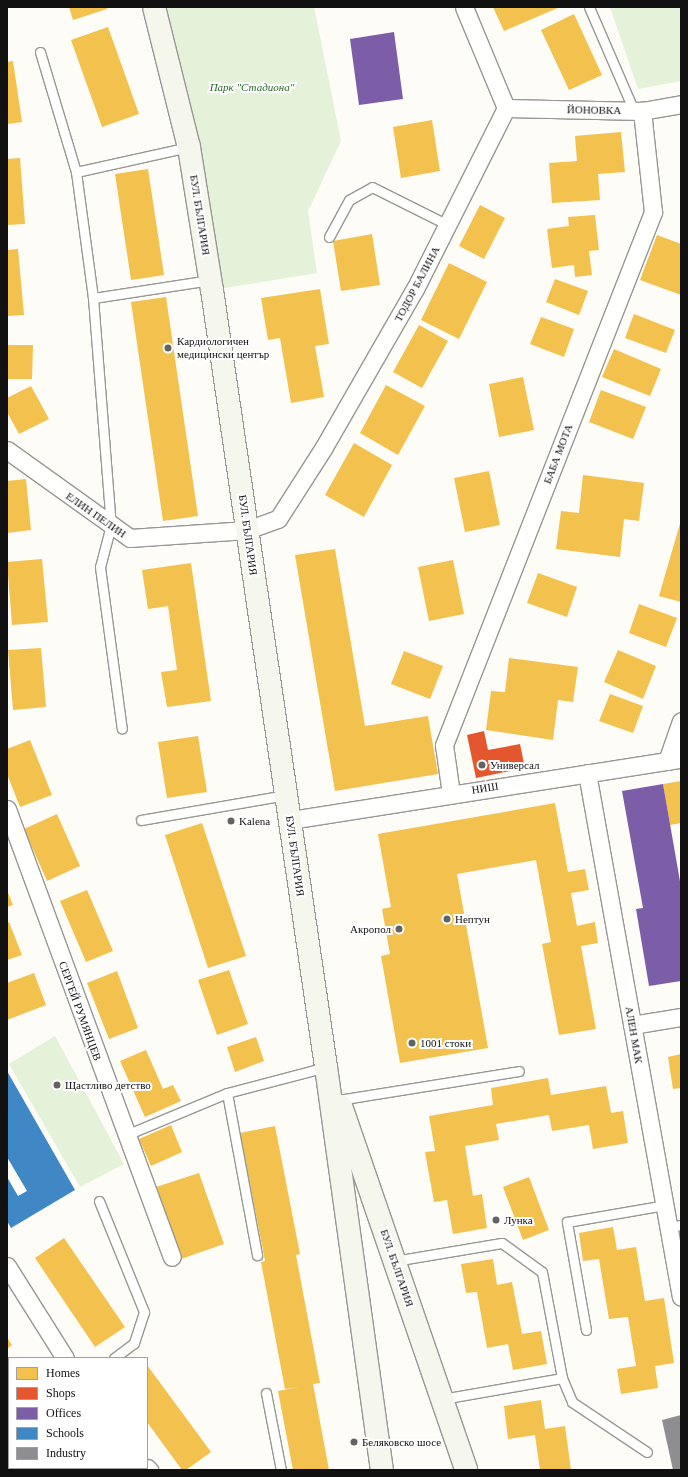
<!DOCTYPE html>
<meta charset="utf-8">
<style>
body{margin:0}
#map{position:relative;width:688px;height:1477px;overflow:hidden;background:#fdfcf7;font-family:Georgia,serif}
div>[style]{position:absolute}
.green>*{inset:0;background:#e3f2d8}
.homes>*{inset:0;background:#f2c14e}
.shops>*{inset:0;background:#e4572e}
.offices>*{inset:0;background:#7b5ea7}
.schools>*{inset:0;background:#3f88c5}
.industry>*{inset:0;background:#8d8d92}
.roads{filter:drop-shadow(1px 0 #979795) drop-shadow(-1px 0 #979795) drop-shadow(0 1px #979795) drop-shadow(0 -1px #979795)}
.lane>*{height:9px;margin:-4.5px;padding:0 4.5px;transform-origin:4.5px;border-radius:4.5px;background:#fffffe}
.street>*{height:17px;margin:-8.5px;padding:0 8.5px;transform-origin:8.5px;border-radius:8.5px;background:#fffffe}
.secondary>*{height:22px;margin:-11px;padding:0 11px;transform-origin:11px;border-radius:11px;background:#f5f6ec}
.dots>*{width:11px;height:11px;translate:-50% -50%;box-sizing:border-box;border:2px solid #fff;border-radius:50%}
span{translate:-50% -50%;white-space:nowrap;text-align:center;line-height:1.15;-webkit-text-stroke:4px #fff;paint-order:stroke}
.park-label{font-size:11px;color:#266822;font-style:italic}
.street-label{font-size:11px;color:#111}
.poi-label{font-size:11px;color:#111}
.left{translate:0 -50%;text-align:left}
.right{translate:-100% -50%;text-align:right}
.frame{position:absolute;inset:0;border:8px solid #111;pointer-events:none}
.legend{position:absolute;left:8px;top:1357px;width:140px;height:112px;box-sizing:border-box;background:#fff;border:1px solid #a0a0a0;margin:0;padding:5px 7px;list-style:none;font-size:12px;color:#111}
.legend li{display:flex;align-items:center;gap:8px;height:20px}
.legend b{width:20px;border:1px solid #a0a0a0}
</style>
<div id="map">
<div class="green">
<i style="clip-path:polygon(154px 7px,314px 7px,341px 141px,308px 211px,317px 273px,212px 290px)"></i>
<i style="clip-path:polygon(610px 7px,681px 7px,681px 81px,638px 89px)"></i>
<i style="clip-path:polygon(55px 1036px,124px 1164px,80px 1187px,9px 1064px)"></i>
</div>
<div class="homes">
<i style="clip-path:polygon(69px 7px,107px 7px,107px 9px,73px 20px)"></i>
<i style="clip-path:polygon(493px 7px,560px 7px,504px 31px)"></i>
<i style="clip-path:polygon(574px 14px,602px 75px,569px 90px,541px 30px)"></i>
<i style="clip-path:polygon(108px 27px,139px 114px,102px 127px,71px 40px)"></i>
<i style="clip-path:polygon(13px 61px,22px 122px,7px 124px,7px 62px)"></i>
<i style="clip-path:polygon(432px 120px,440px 171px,401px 178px,393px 127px)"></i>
<i style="clip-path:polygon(621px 132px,625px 172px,598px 174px,600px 200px,552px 203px,549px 163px,577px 161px,575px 136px)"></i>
<i style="clip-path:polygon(20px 158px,25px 224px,7px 225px,7px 159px)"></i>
<i style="clip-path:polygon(148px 169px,164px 275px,131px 280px,115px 174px)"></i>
<i style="clip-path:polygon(480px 205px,505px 218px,484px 259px,459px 246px)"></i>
<i style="clip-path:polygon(595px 215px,599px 250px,589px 251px,592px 275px,575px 277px,574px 265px,552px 268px,547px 229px,569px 226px,568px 217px)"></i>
<i style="clip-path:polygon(372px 234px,380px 285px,341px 291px,333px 241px)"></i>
<i style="clip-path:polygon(657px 235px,681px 244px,681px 295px,640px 280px)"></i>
<i style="clip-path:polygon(18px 249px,24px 315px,7px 316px,7px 250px)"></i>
<i style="clip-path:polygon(449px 263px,487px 282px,459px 339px,421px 320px)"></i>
<i style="clip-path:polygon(555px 279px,588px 291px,579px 315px,546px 302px)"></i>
<i style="clip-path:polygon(320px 289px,329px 344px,315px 346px,324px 397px,291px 403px,280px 338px,268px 340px,261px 298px)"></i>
<i style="clip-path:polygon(166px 297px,198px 516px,163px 521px,131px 302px)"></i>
<i style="clip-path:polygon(634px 314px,675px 330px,666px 353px,625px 338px)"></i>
<i style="clip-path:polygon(541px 317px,574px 329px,564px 357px,530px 344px)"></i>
<i style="clip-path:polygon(419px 325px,448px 341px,422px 388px,393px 372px)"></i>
<i style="clip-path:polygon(7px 345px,33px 345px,32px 379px,7px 379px)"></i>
<i style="clip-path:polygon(614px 349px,661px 369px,650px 396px,602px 377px)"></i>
<i style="clip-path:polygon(523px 377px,534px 430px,499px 437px,489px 384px)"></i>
<i style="clip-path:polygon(386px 385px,425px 406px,398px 455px,360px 433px)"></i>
<i style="clip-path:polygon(31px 386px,49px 419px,19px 434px,7px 412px,7px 398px)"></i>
<i style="clip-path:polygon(601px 390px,646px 407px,633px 439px,589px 422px)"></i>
<i style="clip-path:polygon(354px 443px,392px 465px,364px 517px,325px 495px)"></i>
<i style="clip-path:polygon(489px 471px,500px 525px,465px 532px,454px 478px)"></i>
<i style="clip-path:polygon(583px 475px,644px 483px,639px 521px,624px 519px,620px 557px,556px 549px,561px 511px,579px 513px)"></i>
<i style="clip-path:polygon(26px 479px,31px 530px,7px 533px,7px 481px)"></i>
<i style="clip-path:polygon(681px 520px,681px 602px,659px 596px)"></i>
<i style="clip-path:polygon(335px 549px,365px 726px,428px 716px,438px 774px,335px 791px,295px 555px)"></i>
<i style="clip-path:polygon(42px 559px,48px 622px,12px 625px,7px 562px)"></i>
<i style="clip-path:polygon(453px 560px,464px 614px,429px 621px,418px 567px)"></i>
<i style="clip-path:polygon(191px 563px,211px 701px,167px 707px,161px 672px,177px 670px,168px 606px,148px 609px,142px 570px)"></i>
<i style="clip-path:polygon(538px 573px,577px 587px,567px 617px,527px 603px)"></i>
<i style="clip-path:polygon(639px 604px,677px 618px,666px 647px,629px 633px)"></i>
<i style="clip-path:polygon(41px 648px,46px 707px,13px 710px,8px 650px)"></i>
<i style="clip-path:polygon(618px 650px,656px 666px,643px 699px,604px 682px)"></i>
<i style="clip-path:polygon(404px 651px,443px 666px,430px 699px,391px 684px)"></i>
<i style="clip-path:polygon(509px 658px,578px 667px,573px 702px,558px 700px,553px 740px,486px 730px,491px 691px,505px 692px)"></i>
<i style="clip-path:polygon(610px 694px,643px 706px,633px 733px,599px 721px)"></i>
<i style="clip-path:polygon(198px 736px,207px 792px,167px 798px,158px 742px)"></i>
<i style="clip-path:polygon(30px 740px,52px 795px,20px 807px,7px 774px,7px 749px)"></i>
<i style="clip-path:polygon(681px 781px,681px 823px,670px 825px,663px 784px)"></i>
<i style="clip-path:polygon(555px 803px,568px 872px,585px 869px,589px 890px,571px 893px,577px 926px,595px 922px,598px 943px,581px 946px,596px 1029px,559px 1035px,542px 944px,551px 942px,536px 860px,457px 874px,488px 1048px,400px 1063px,381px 956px,390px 954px,382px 909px,391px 907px,378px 834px)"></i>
<i style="clip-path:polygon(57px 814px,80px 866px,47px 881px,24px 829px)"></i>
<i style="clip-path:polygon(202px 823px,246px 956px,208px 968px,165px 835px)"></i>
<i style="clip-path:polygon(7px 890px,13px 905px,7px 907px)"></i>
<i style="clip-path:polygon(87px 890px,113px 951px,86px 962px,60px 901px)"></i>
<i style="clip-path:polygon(9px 922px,22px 955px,7px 960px,7px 923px)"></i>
<i style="clip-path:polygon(229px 970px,248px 1024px,217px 1035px,198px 980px)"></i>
<i style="clip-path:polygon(117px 971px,138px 1028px,109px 1039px,87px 983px)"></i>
<i style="clip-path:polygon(34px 973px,46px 1005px,7px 1020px,7px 983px)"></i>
<i style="clip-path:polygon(256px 1037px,264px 1061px,235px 1072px,227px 1047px)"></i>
<i style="clip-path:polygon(146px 1050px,163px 1089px,173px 1085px,181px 1101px,145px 1117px,120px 1061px)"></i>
<i style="clip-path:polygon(681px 1054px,681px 1088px,673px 1089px,668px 1057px)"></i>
<i style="clip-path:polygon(548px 1078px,551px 1095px,606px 1086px,611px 1113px,623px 1111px,628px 1143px,593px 1149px,589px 1125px,552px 1131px,549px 1115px,496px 1124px,499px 1140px,465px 1146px,473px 1196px,482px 1194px,487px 1228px,453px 1234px,447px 1200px,434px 1202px,425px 1152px,435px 1151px,429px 1116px,493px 1105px,491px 1088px)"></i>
<i style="clip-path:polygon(171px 1125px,182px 1152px,151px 1166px,139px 1139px)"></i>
<i style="clip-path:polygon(275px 1126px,300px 1254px,296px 1255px,320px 1383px,313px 1384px,329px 1470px,293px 1470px,278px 1391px,300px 1387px,285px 1389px,261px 1262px,265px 1261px,240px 1133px)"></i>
<i style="clip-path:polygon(199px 1173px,224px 1244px,181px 1259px,156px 1187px)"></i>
<i style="clip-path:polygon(529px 1177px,549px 1230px,523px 1240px,503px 1187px)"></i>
<i style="clip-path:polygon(613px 1227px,617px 1250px,636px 1247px,645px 1301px,664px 1298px,674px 1363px,655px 1366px,658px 1388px,621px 1394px,617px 1369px,636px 1366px,628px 1317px,609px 1319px,599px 1259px,583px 1261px,579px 1233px)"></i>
<i style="clip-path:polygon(64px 1238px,125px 1327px,95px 1347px,35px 1258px)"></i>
<i style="clip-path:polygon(493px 1259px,497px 1285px,512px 1282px,522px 1334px,541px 1331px,547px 1364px,513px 1370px,508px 1344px,487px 1348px,477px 1292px,466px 1293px,461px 1264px)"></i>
<i style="clip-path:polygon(7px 1337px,12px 1345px,7px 1349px)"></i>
<i style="clip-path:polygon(147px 1365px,211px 1452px,186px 1470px,182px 1470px,147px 1422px)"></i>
<i style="clip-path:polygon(541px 1400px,545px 1429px,565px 1426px,571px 1470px,540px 1470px,535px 1435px,508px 1439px,504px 1406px)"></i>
<i style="clip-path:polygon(64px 1468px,87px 1468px,84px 1470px)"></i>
</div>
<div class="shops">
<i style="clip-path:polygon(484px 731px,488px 750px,520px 744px,525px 768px,476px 778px,467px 735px)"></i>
<i style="clip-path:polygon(97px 1468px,109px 1468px,110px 1470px,94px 1470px)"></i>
</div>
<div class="offices">
<i style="clip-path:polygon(394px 32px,403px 99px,359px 105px,350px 39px)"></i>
<i style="clip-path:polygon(663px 784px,681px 887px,681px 981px,649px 986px,636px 909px,643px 908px,622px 791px)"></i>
</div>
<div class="schools">
<i style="clip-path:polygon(7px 1071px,75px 1190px,11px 1228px,7px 1221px,7px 1177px,18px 1196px,27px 1191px,7px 1157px)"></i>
</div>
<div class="industry">
<i style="clip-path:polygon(681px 1415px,681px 1470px,673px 1470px,662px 1420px)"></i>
</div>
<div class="roads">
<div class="lane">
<i style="left:589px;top:7px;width:113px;rotate:66.6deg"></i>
<i style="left:40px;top:52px;width:125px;rotate:73.3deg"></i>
<i style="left:76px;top:172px;width:127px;rotate:82.3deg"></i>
<i style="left:93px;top:298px;width:228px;rotate:85.5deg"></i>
<i style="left:111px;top:525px;width:43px;rotate:104.7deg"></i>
<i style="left:100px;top:567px;width:163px;rotate:82.3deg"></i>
<i style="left:76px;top:172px;width:116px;rotate:-12.5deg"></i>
<i style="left:329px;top:237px;width:42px;rotate:-61.6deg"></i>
<i style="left:349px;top:200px;width:26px;rotate:-29deg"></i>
<i style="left:372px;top:187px;width:85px;rotate:26.6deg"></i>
<i style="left:93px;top:298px;width:119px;rotate:-8.7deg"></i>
<i style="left:141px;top:820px;width:147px;rotate:-9.8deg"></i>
<i style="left:227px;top:1093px;width:165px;rotate:79.5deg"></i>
<i style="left:338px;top:1100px;width:183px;rotate:-9.1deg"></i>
<i style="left:126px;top:1135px;width:109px;rotate:-22.6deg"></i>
<i style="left:227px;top:1093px;width:102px;rotate:-14.7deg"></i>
<i style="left:99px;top:1201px;width:120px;rotate:67.9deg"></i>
<i style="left:144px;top:1312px;width:33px;rotate:108deg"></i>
<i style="left:134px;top:1343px;width:25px;rotate:143deg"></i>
<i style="left:668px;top:1227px;width:13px;rotate:-9deg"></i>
<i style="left:394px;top:1261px;width:109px;rotate:-9.5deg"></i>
<i style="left:502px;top:1243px;width:49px;rotate:35.9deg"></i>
<i style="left:542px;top:1272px;width:108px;rotate:79.3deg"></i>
<i style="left:562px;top:1378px;width:26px;rotate:67deg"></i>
<i style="left:572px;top:1402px;width:90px;rotate:33.7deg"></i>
<i style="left:586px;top:1330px;width:110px;rotate:-100deg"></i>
<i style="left:567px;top:1222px;width:99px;rotate:-9.8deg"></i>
<i style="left:266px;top:1393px;width:78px;rotate:79deg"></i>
<i style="left:442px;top:1399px;width:122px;rotate:-9.9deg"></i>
<i style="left:7px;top:1460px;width:4px;rotate:56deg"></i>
</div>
<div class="street">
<i style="left:506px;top:108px;width:136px;rotate:1.3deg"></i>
<i style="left:642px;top:111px;width:40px;rotate:-10deg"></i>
<i style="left:7px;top:450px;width:151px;rotate:35.6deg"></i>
<i style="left:130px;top:538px;width:117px;rotate:-3.9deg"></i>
<i style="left:247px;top:530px;width:33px;rotate:-20deg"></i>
<i style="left:278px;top:519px;width:85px;rotate:-57.4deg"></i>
<i style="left:324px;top:447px;width:182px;rotate:-60.1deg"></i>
<i style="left:415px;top:289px;width:203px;rotate:-63.3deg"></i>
<i style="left:506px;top:108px;width:109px;rotate:-112.6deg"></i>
<i style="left:667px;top:761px;width:42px;rotate:-70.7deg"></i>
<i style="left:587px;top:773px;width:532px;rotate:79.83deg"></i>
<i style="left:451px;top:794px;width:49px;rotate:-98.1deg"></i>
<i style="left:444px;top:745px;width:573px;rotate:-68.59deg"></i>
<i style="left:653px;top:212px;width:102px;rotate:-96.2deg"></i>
<i style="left:7px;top:809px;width:477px;rotate:69.8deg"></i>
<i style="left:290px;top:820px;width:396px;rotate:-8.9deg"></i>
<i style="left:632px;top:1025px;width:50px;rotate:-9.3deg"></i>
<i style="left:7px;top:1266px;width:109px;rotate:57.8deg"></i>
<i style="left:147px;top:1468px;width:3px;rotate:45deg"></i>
</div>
<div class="secondary">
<i style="left:154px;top:7px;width:144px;rotate:76deg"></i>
<i style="left:189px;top:147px;width:145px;rotate:80.9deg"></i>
<i style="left:212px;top:290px;width:785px;rotate:81.65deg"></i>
<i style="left:326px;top:1067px;width:407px;rotate:82.1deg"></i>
<i style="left:341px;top:1106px;width:385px;rotate:71deg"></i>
</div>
</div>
<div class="dots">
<i style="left:168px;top:348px;background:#646362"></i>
<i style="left:482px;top:765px;background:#646362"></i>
<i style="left:231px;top:821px;background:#646362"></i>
<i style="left:447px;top:919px;background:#646362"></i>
<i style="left:399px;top:929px;background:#646362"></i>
<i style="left:412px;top:1043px;background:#646362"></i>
<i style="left:57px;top:1085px;background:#646362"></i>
<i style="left:496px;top:1220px;background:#646362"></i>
<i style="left:354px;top:1442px;background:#646362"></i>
</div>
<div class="park-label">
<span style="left:252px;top:87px">Парк "Стадиона"</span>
</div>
<div class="street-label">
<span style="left:594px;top:110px;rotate:1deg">ЙОНОВКА</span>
<span style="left:200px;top:215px;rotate:81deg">БУЛ. БЪЛГАРИЯ</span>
<span style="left:417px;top:284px;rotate:-62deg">ТОДОР БАЛИНА</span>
<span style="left:558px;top:454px;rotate:-69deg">БАБА МОТА</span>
<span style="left:96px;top:515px;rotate:35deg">ЕЛИН ПЕЛИН</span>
<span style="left:248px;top:535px;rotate:82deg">БУЛ. БЪЛГАРИЯ</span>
<span style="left:485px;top:788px;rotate:-9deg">НИШ</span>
<span style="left:295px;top:856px;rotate:82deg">БУЛ. БЪЛГАРИЯ</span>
<span style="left:80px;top:1011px;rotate:70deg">СЕРГЕЙ РУМЯНЦЕВ</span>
<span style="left:634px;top:1035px;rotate:80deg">АЛЕН МАК</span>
<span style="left:397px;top:1268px;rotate:71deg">БУЛ. БЪЛГАРИЯ</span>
</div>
<div class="poi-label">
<span class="left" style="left:177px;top:348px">Кардиологичен<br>медицински център</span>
<span class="left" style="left:490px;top:765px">Универсал</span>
<span class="left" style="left:239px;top:821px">Kalena</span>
<span class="left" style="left:455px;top:919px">Нептун</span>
<span class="right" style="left:391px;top:929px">Акропол</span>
<span class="left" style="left:420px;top:1043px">1001 стоки</span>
<span class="left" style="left:65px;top:1085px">Щастливо детство</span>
<span class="left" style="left:504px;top:1220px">Лунка</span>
<span class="left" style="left:362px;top:1442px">Беляковско шосе</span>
</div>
<div class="frame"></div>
<ul class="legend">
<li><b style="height:11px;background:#f2c14e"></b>Homes</li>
<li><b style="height:11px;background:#e4572e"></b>Shops</li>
<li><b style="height:11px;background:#7b5ea7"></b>Offices</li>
<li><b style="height:11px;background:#3f88c5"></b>Schools</li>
<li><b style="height:11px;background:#8d8d92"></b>Industry</li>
</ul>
</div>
